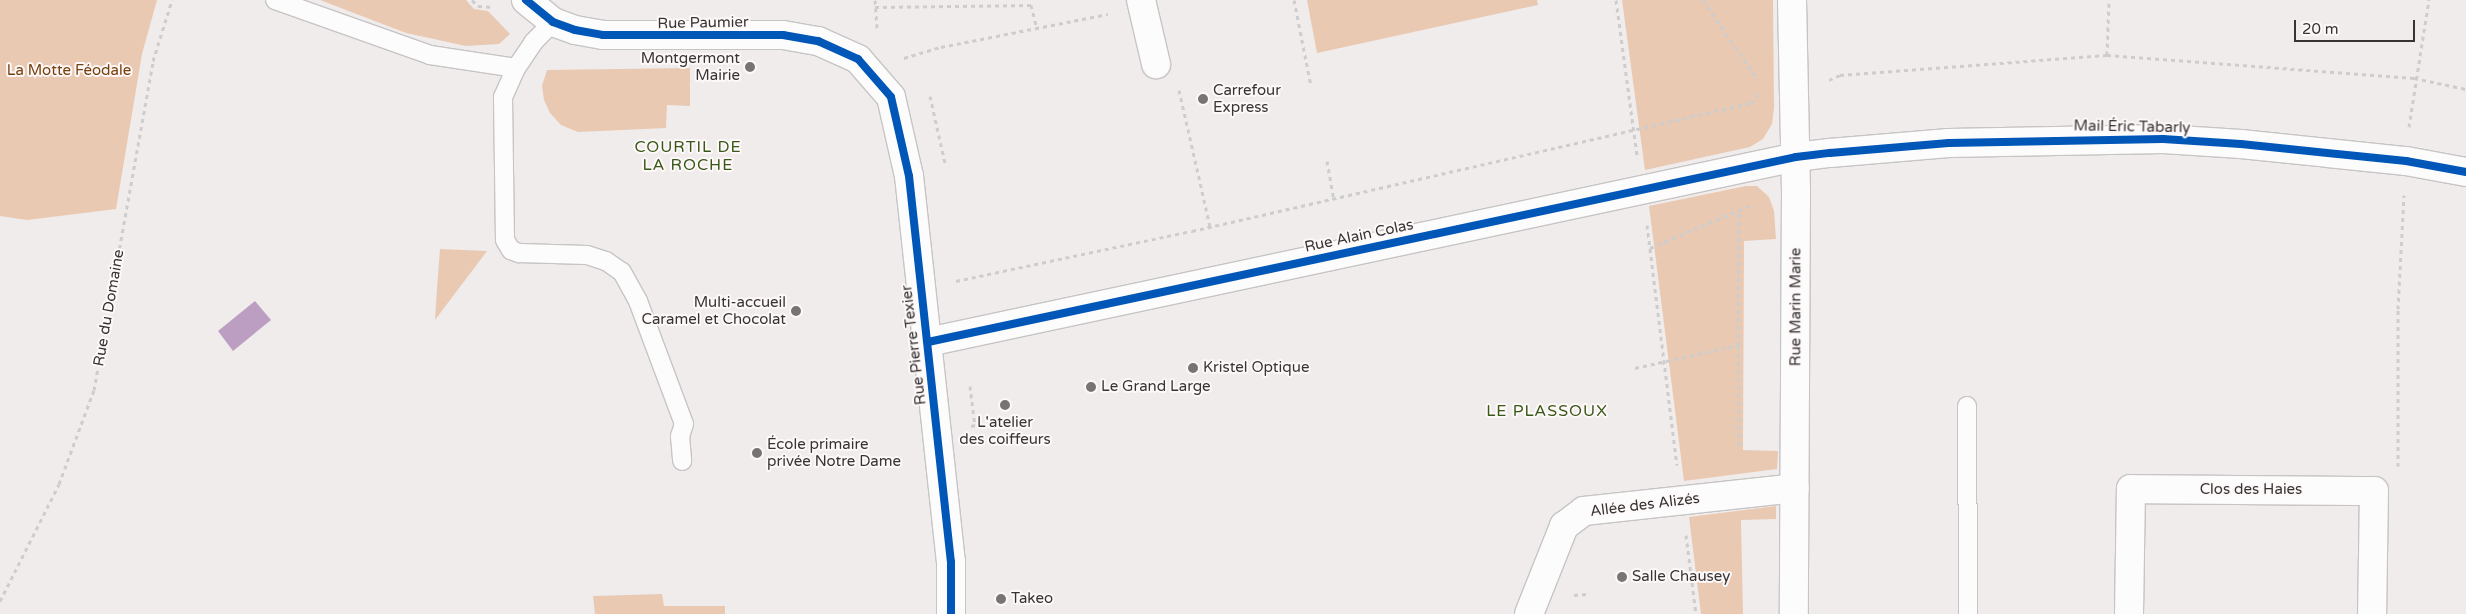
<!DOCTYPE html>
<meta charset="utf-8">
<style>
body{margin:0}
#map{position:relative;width:2466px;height:614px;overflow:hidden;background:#f0ecec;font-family:"Varela Round",sans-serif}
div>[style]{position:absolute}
.green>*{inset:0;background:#e9c9b2}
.water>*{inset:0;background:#bc9ec3}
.path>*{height:3px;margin-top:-1.5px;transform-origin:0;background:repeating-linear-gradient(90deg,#cecdcd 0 4px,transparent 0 8px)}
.roads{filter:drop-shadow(1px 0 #c7c4c4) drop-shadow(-1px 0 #c7c4c4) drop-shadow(0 1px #c7c4c4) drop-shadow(0 -1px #c7c4c4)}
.lane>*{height:18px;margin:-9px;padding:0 9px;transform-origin:9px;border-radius:9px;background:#fdfcfc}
.street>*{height:28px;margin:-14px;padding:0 14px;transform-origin:14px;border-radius:14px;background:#fdfcfc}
.secondary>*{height:28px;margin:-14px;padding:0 14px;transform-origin:14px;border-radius:14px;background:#fdfcfc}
.cycleway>*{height:8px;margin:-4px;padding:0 4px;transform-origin:4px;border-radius:4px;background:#0057b8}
.dots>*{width:14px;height:14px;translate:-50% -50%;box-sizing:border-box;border:2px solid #fef8f9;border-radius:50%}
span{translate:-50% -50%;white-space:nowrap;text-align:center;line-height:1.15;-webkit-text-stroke:4px #fef8f9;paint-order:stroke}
.street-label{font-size:15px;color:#373434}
.poi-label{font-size:15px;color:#373434}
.right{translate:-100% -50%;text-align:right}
.left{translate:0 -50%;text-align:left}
.park-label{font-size:15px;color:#76400c}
.neighbourhood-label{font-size:16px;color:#375817;letter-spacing:1px}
.scale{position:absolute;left:2294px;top:20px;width:121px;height:22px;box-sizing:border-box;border:2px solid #373434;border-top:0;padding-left:6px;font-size:15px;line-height:18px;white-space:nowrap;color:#373434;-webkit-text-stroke:4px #fef8f9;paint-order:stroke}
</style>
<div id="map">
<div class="green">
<i style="clip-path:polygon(0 0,157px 0,142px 54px,116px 209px,27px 220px,0 216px)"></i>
<i style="clip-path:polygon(320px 0,466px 0,474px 9px,488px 11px,510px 34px,499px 44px,466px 46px,406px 33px)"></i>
<i style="clip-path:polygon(1307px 0,1537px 0,1538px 5px,1317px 53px)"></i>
<i style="clip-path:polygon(1622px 0,1773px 0,1774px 108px,1772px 124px,1763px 139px,1750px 147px,1645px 170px)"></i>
<i style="clip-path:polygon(690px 68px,690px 106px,667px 105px,666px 128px,578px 132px,561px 125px,550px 113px,544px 100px,542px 86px,547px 70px)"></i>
<i style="clip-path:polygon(1746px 186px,1757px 186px,1769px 197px,1774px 211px,1776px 239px,1744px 241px,1743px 450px,1778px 451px,1777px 469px,1684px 481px,1649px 206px)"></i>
<i style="clip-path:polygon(440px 249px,487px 251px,435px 320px,437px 288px)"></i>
<i style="clip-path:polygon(1776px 506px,1776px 519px,1741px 520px,1743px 614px,1701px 614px,1689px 517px)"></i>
<i style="clip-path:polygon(662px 594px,664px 606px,725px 606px,725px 614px,595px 614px,593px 596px)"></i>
</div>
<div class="water">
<i style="clip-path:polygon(255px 301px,271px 320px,233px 351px,218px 331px)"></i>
</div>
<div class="path">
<i style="left:472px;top:0;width:8px;rotate:45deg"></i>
<i style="left:478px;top:6px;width:15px;rotate:4deg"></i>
<i style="left:875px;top:0;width:29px;rotate:86deg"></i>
<i style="left:1294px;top:0;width:88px;rotate:78.8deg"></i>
<i style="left:1616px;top:0;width:156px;rotate:82.3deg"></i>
<i style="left:1703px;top:0;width:97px;rotate:55.5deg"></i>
<i style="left:875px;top:7px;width:156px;rotate:-0.7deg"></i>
<i style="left:1031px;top:5px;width:25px;rotate:76deg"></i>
<i style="left:2107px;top:55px;width:55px;rotate:-87.9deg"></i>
<i style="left:904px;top:58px;width:39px;rotate:-17deg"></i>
<i style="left:941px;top:47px;width:170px;rotate:-11.2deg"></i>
<i style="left:1829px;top:80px;width:12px;rotate:-24deg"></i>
<i style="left:1840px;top:75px;width:268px;rotate:-4.3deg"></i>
<i style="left:2107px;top:55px;width:308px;rotate:4.3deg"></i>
<i style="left:2414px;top:78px;width:53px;rotate:11.9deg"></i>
<i style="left:1179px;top:90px;width:140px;rotate:77.2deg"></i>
<i style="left:930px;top:96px;width:69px;rotate:77.4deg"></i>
<i style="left:2409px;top:127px;width:129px;rotate:-81.1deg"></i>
<i style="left:1327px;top:161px;width:39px;rotate:80deg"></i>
<i style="left:1647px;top:225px;width:242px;rotate:82.9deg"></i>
<i style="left:1650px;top:248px;width:112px;rotate:-23.1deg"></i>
<i style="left:956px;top:281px;width:241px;rotate:-12deg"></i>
<i style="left:1192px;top:231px;width:573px;rotate:-12.9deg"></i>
<i style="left:1751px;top:103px;width:11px;rotate:-52deg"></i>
<i style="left:1738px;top:345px;width:100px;rotate:89.4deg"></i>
<i style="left:1635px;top:368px;width:106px;rotate:-12.6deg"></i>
<i style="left:1738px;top:345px;width:134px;rotate:-89.6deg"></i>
<i style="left:970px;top:386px;width:39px;rotate:83deg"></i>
<i style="left:975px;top:425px;width:4px;rotate:166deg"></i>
<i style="left:2398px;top:466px;width:157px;rotate:-90deg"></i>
<i style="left:2398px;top:309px;width:114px;rotate:-87deg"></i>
<i style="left:1686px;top:535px;width:80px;rotate:82.8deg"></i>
<i style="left:1574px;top:595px;width:13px;rotate:-4deg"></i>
<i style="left:0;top:601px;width:131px;rotate:-63.2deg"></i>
<i style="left:59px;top:484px;width:100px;rotate:-69.6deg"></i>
<i style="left:94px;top:390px;width:334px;rotate:-79.8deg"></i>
<i style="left:153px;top:61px;width:64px;rotate:-72.7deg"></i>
</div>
<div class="roads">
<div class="lane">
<i style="left:275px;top:0;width:164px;rotate:19.5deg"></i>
<i style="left:430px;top:55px;width:87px;rotate:8.6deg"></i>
<i style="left:553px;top:22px;width:29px;rotate:134deg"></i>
<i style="left:533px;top:43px;width:30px;rotate:124deg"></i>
<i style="left:516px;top:68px;width:32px;rotate:114deg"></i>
<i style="left:503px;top:97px;width:143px;rotate:89.2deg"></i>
<i style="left:505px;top:240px;width:12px;rotate:59deg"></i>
<i style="left:511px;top:250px;width:9px;rotate:21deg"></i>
<i style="left:519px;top:253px;width:68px;rotate:1.7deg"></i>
<i style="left:587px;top:255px;width:20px;rotate:18deg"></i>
<i style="left:606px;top:261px;width:19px;rotate:35deg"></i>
<i style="left:622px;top:272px;width:33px;rotate:61deg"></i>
<i style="left:638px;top:301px;width:131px;rotate:69.5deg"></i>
<i style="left:684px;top:424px;width:13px;rotate:108deg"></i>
<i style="left:680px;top:436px;width:25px;rotate:85deg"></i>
<i style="left:1967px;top:406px;width:208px;rotate:89.7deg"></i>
</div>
<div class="street">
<i style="left:1141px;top:0;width:66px;rotate:76.8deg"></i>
<i style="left:928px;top:342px;width:887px;rotate:-12.03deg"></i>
<i style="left:1796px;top:157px;width:34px;rotate:-7deg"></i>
<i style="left:1830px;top:153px;width:119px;rotate:-4.8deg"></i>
<i style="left:1949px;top:143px;width:214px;rotate:-1.1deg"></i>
<i style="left:2163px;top:139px;width:78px;rotate:3.7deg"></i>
<i style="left:2241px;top:144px;width:166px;rotate:5.9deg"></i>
<i style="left:2406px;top:161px;width:61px;rotate:10.4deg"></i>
<i style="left:1529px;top:614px;width:95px;rotate:-68.3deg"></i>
<i style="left:1564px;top:526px;width:25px;rotate:-37deg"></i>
<i style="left:1584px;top:511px;width:212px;rotate:-6.2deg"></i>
<i style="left:2129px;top:614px;width:125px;rotate:-89.1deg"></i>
<i style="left:2131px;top:489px;width:243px;rotate:0.5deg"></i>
<i style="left:2374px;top:491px;width:123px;rotate:90.9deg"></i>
</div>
<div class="secondary">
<i style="left:526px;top:0;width:35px;rotate:39deg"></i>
<i style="left:553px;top:22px;width:23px;rotate:20deg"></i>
<i style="left:575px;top:30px;width:28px;rotate:10deg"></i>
<i style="left:603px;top:35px;width:180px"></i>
<i style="left:783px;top:35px;width:36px;rotate:10deg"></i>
<i style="left:818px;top:41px;width:44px;rotate:24.2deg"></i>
<i style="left:858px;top:59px;width:50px;rotate:49deg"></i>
<i style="left:891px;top:97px;width:81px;rotate:77.2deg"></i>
<i style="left:909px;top:176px;width:388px;rotate:83.8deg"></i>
<i style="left:951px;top:562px;width:52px;rotate:90deg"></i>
<i style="left:1792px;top:0;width:192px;rotate:88.8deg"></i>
<i style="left:1796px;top:192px;width:422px;rotate:90.3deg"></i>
</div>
</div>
<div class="cycleway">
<i style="left:526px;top:0;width:35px;rotate:39deg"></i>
<i style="left:553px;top:22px;width:23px;rotate:20deg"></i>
<i style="left:575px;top:30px;width:28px;rotate:10deg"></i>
<i style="left:603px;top:35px;width:180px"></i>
<i style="left:783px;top:35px;width:36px;rotate:10deg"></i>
<i style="left:818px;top:41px;width:44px;rotate:24.2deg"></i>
<i style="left:858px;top:59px;width:50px;rotate:49deg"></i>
<i style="left:891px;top:97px;width:81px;rotate:77.2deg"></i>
<i style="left:909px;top:176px;width:388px;rotate:83.8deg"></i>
<i style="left:951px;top:562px;width:52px;rotate:90deg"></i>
<i style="left:928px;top:342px;width:887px;rotate:-12.03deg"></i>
<i style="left:1796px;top:157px;width:34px;rotate:-7deg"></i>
<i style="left:1830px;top:153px;width:119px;rotate:-4.8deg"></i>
<i style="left:1949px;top:143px;width:214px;rotate:-1.1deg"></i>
<i style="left:2163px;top:139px;width:78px;rotate:3.7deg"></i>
<i style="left:2241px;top:144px;width:166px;rotate:5.9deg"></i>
<i style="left:2406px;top:161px;width:61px;rotate:10.4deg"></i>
</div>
<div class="dots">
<i style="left:750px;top:67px;background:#787474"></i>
<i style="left:1203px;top:99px;background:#787474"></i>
<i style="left:796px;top:311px;background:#787474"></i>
<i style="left:1193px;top:368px;background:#787474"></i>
<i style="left:1091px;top:387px;background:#787474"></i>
<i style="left:1005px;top:405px;background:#787474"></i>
<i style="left:757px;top:453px;background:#787474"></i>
<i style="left:1622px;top:577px;background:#787474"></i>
<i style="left:1001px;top:599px;background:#787474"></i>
</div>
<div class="street-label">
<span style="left:703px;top:23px;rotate:-1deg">Rue Paumier</span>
<span style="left:2132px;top:127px;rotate:1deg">Mail Éric Tabarly</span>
<span style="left:1359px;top:236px;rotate:-12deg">Rue Alain Colas</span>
<span style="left:1796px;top:307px;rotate:-90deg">Rue Marin Marie</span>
<span style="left:109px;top:308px;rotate:-80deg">Rue du Domaine</span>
<span style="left:914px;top:345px;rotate:-97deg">Rue Pierre Texier</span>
<span style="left:2251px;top:490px">Clos des Haies</span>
<span style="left:1645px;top:505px;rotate:-7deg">Allée des Alizés</span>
</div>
<div class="poi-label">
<span class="right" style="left:740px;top:67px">Montgermont<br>Mairie</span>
<span class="left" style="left:1213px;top:99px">Carrefour<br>Express</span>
<span class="right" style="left:786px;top:311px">Multi-accueil<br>Caramel et Chocolat</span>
<span class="left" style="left:1203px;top:368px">Kristel Optique</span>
<span class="left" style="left:1101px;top:387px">Le Grand Large</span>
<span style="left:1005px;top:431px">L'atelier<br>des coiffeurs</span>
<span class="left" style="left:767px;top:453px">École primaire<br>privée Notre Dame</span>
<span class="left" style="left:1632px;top:577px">Salle Chausey</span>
<span class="left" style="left:1011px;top:599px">Takeo</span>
</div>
<div class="park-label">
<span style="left:69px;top:71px">La Motte Féodale</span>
</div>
<div class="neighbourhood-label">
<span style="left:688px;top:156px">COURTIL DE<br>LA ROCHE</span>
<span style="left:1547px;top:411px">LE PLASSOUX</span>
</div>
<div class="scale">20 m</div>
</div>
